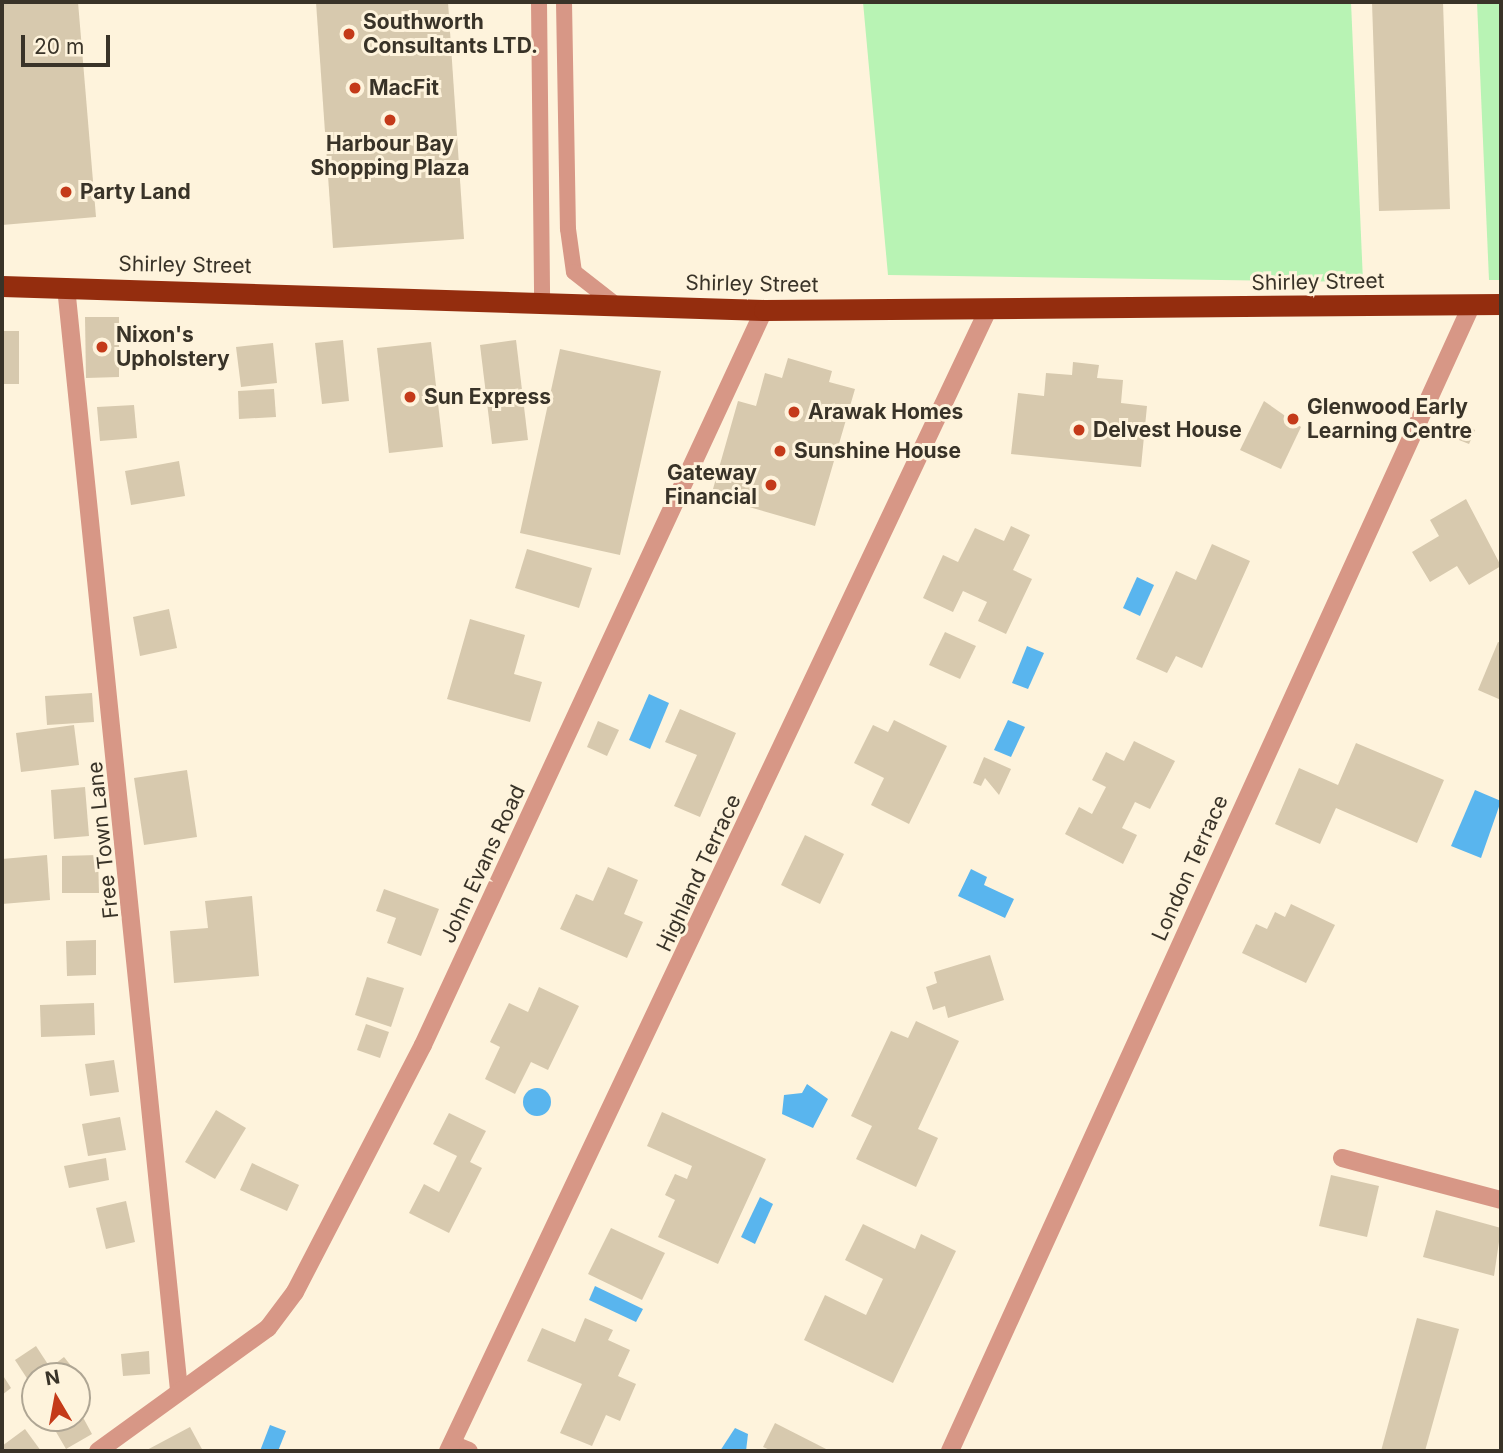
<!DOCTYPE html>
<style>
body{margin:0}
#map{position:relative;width:1503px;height:1453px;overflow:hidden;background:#fef3dc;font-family:Inter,sans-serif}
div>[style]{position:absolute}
.green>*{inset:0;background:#b8f3b4}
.water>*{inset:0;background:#59b5ee}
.round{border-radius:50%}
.building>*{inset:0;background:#d7c9ae}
.lane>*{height:16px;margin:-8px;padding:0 8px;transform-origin:8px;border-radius:8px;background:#d79786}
.street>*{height:18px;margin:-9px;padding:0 9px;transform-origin:9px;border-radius:9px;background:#d79786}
.highway>*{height:21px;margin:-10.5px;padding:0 10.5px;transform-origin:10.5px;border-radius:10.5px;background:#942d0e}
.dots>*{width:19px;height:19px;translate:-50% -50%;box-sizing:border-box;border:4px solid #fef3dc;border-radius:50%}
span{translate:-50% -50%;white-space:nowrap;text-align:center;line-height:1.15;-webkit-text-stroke:6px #fef3dc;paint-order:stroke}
.poi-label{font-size:21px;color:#393328;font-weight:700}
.left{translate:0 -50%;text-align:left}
.right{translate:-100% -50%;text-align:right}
.street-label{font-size:21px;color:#393328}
.frame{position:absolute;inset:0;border:4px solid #393328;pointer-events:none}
.north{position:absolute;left:21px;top:1362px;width:70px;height:70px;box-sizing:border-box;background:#fef3dc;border:2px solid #afa694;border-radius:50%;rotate:350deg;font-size:19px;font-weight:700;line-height:28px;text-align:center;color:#393328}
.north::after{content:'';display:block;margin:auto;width:24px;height:32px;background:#c43a19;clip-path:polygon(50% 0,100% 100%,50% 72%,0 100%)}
.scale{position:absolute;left:21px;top:35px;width:89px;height:32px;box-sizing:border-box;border:4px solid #393328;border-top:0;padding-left:9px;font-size:21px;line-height:24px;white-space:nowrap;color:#393328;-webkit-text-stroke:5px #fef3dc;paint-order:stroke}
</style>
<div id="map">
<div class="green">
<i style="clip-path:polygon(863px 2px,1351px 2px,1363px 282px,888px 275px)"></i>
<i style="clip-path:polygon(1477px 2px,1501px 2px,1501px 280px,1489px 280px)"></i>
</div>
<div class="water">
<i style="clip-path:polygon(1137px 577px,1154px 585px,1140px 616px,1123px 608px)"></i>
<i style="clip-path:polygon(1027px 646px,1044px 653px,1028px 689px,1012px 683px)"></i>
<i style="clip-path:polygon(649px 694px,669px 703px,650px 749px,629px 740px)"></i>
<i style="clip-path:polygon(1008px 720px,1025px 727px,1011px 757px,994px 750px)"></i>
<i style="clip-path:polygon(1475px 790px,1501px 801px,1481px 858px,1451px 846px)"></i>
<i style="clip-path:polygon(971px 869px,987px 877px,984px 885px,1014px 899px,1005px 918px,958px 896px)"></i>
<i style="clip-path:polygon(807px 1084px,828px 1099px,813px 1128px,782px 1114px,784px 1095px,802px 1093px)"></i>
<i class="round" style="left:523px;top:1088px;width:28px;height:28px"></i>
<i style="clip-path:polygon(760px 1197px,773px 1204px,755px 1244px,741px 1237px)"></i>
<i style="clip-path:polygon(595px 1286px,643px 1309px,636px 1322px,589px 1300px)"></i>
<i style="clip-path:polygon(270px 1425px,286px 1431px,278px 1451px,260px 1451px)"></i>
<i style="clip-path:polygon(735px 1428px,748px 1434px,746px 1451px,720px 1451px)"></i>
</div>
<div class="building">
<i style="clip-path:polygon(2px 2px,78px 2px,96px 217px,2px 225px)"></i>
<i style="clip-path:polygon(316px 2px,448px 2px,464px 239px,333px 248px)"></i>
<i style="clip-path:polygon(1372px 2px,1443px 2px,1450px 209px,1379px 211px)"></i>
<i style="clip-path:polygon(85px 317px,119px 317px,119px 377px,86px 378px)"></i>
<i style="clip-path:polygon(2px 331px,19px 331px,19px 384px,2px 384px)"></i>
<i style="clip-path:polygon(343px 340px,349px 401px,322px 404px,315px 343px)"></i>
<i style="clip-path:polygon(516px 340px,528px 440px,492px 444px,480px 345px)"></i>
<i style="clip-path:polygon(431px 342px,443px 447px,389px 453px,377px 348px)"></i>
<i style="clip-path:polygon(273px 343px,277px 383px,241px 387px,236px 347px)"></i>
<i style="clip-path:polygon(560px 349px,661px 371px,620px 555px,520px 533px)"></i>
<i style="clip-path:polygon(788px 358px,832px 371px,829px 382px,855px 389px,815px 526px,711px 496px,738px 401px,756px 406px,765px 373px,782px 378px)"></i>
<i style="clip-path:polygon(1073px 362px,1099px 365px,1097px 378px,1123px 380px,1121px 403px,1147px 406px,1141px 467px,1011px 454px,1018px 393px,1044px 396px,1046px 373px,1072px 375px)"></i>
<i style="clip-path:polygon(274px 389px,276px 417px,239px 419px,238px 391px)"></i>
<i style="clip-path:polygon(1264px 401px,1301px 427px,1281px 469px,1240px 450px)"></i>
<i style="clip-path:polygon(134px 405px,137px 438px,100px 441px,97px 407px)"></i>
<i style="clip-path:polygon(1465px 426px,1475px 430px,1469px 444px,1459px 440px)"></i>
<i style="clip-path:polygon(179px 461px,185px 496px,131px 505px,125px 471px)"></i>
<i style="clip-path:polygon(1466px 499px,1501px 566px,1469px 585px,1457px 566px,1430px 582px,1412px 552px,1439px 536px,1430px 520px)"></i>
<i style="clip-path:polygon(1011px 526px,1030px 535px,1013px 570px,1032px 579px,1006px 634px,978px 621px,987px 602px,963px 591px,953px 612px,923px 598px,943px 555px,958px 562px,975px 528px,1004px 541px)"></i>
<i style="clip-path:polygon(1212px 544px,1250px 561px,1202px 668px,1176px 656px,1167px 673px,1136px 659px,1176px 571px,1196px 580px)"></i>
<i style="clip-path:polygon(527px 549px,592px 568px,579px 608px,515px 588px)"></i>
<i style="clip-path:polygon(169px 609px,177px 648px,140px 656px,133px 617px)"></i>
<i style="clip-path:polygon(470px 619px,525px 635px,514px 674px,542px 682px,530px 722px,447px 699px)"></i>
<i style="clip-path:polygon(945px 632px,976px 646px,960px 679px,929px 665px)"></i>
<i style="clip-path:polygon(1498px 642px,1501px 643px,1501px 700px,1478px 690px)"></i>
<i style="clip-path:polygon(92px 693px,94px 722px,47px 725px,45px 696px)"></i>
<i style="clip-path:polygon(680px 709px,736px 733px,700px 817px,674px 806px,697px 755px,665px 742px)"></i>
<i style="clip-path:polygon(894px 720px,947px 746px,909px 824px,871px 805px,884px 778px,854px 763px,873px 725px,888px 732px)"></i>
<i style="clip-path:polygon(598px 721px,619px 730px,607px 756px,587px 747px)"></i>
<i style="clip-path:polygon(74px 725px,79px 765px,21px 772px,16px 733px)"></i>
<i style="clip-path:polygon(1134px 741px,1175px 761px,1150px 809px,1135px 802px,1122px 828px,1137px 835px,1123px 864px,1065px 834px,1079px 807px,1092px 814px,1106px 787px,1092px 780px,1106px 752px,1124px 761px)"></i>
<i style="clip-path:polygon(1356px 743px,1444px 780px,1417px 843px,1336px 808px,1320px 844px,1275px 824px,1299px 768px,1338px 785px)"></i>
<i style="clip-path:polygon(984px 757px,1011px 769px,999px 795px,985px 778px,981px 786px,973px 783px)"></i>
<i style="clip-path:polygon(187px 770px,197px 837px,144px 845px,134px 778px)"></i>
<i style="clip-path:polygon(85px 787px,89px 836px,54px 839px,51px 790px)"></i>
<i style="clip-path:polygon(805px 835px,844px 854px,820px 904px,781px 885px)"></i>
<i style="clip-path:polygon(47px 855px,50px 900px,2px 904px,2px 859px)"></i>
<i style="clip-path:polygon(98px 855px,99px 893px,62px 893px,62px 856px)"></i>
<i style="clip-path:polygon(608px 867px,638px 880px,624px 914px,643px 922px,627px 958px,560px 929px,576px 894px,593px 901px)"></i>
<i style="clip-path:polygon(384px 889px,439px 909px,421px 956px,387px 943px,396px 918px,376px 911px)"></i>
<i style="clip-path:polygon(252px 896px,259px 976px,174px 983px,170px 931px,208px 928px,205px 901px)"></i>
<i style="clip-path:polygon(1291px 904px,1335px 925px,1306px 983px,1242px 953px,1256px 924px,1267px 929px,1275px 912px,1285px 917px)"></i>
<i style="clip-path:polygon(96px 940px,96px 975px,67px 976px,66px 941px)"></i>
<i style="clip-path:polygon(990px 955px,1004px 1000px,948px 1018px,945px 1006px,933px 1010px,926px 987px,937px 983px,934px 972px)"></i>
<i style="clip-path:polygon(367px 977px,404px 988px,391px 1027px,355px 1015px)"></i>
<i style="clip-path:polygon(539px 987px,579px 1006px,548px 1070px,531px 1062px,515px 1094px,485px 1079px,500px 1047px,490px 1042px,509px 1003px,528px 1012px)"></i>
<i style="clip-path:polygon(94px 1003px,95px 1035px,41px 1037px,40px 1005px)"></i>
<i style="clip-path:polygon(916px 1021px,959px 1041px,918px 1129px,938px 1138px,916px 1187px,856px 1159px,872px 1126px,851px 1116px,891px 1031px,908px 1038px)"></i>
<i style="clip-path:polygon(366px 1024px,389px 1032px,380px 1058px,357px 1050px)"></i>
<i style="clip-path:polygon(114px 1060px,119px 1092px,90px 1096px,85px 1064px)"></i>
<i style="clip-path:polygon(216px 1110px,246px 1128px,215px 1179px,185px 1162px)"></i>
<i style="clip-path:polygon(662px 1112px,766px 1159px,718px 1264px,658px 1237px,675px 1200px,665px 1195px,675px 1174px,687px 1179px,692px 1166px,647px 1146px)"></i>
<i style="clip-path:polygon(449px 1113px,486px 1131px,470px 1162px,482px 1168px,449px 1233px,409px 1213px,424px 1184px,439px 1192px,457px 1156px,433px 1144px)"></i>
<i style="clip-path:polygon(120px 1117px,126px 1150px,88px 1156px,82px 1124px)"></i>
<i style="clip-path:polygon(106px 1158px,109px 1180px,69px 1188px,64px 1166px)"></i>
<i style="clip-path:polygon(252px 1163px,299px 1185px,287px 1211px,240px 1190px)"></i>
<i style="clip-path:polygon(1331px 1175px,1379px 1186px,1367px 1237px,1319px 1226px)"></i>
<i style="clip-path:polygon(126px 1201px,135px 1242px,106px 1249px,96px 1208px)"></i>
<i style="clip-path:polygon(1436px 1210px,1501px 1228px,1494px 1276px,1423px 1257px)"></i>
<i style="clip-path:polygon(863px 1224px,915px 1249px,921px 1234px,956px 1251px,893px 1383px,804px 1340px,825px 1295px,866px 1315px,883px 1279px,845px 1260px)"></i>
<i style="clip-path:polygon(611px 1228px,665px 1253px,642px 1300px,588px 1274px)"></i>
<i style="clip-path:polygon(585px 1318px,613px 1330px,608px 1340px,630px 1350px,618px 1376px,636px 1384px,620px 1421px,606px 1415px,592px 1446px,560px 1433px,582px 1384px,527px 1361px,542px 1328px,575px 1342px)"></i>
<i style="clip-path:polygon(1417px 1318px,1459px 1329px,1425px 1451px,1381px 1451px)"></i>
<i style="clip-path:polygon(36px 1346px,51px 1369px,30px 1383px,15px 1360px)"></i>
<i style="clip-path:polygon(149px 1351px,150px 1374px,123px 1376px,121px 1354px)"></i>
<i style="clip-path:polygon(64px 1357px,80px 1377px,77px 1380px,51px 1367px)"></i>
<i style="clip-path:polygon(2px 1374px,11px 1388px,2px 1395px)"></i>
<i style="clip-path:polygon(79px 1410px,92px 1434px,66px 1449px,52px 1425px,77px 1418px)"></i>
<i style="clip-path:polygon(775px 1423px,830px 1451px,772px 1451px,763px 1447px)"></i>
<i style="clip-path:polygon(190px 1427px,203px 1451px,145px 1451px)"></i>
<i style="clip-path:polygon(25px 1429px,41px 1451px,2px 1451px,2px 1446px)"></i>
</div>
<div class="lane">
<i style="left:539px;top:2px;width:300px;rotate:89.4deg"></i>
<i style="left:564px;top:2px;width:227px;rotate:89deg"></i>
<i style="left:568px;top:229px;width:43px;rotate:82.1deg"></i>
<i style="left:574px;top:272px;width:52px;rotate:38deg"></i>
</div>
<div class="street">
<i style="left:66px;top:287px;width:1109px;rotate:84.15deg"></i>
<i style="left:1342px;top:1158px;width:164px;rotate:14.8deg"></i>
<i style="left:452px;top:1444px;width:18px;rotate:22deg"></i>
<i style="left:98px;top:1451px;width:210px;rotate:-35.9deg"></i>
<i style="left:268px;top:1328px;width:45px;rotate:-53.1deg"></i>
<i style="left:295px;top:1292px;width:278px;rotate:-62.6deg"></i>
<i style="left:423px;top:1045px;width:810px;rotate:-65.11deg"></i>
<i style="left:448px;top:1451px;width:1260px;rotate:-64.68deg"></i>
<i style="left:950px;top:1451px;width:1260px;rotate:-65.53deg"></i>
</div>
<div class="highway">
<i style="left:2px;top:286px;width:762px;rotate:1.8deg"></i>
<i style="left:764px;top:310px;width:737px;rotate:-0.47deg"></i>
</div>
<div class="dots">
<i style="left:349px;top:34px;background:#c43a19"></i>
<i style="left:355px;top:88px;background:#c43a19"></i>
<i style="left:390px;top:120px;background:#c43a19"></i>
<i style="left:66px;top:192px;background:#c43a19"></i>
<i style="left:102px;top:347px;background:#c43a19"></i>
<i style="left:410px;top:397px;background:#c43a19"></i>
<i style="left:794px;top:412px;background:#c43a19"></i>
<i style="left:1293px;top:419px;background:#c43a19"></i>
<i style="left:1079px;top:430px;background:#c43a19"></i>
<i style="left:780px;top:451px;background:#c43a19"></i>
<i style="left:771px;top:485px;background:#c43a19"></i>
</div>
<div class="poi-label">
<span class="left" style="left:363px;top:34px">Southworth<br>Consultants LTD.</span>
<span class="left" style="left:369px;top:88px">MacFit</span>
<span style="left:390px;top:156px">Harbour Bay<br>Shopping Plaza</span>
<span class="left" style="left:80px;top:192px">Party Land</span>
<span class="left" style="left:116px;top:347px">Nixon's<br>Upholstery</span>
<span class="left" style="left:424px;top:397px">Sun Express</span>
<span class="left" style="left:1307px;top:419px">Glenwood Early<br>Learning Centre</span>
<span class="left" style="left:808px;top:412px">Arawak Homes</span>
<span class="left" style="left:1093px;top:430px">Delvest House</span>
<span class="left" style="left:794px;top:451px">Sunshine House</span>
<span class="right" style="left:757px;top:485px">Gateway<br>Financial</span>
</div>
<div class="street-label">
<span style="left:185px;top:265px;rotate:1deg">Shirley Street</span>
<span style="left:1318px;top:282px;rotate:-1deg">Shirley Street</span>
<span style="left:752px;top:284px;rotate:1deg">Shirley Street</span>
<span style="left:103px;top:840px;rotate:-96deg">Free Town Lane</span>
<span style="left:483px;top:864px;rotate:-65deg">John Evans Road</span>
<span style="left:1190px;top:868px;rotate:-66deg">London Terrace</span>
<span style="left:699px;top:873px;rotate:-65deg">Highland Terrace</span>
</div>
<div class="frame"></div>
<div class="north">N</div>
<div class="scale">20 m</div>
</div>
